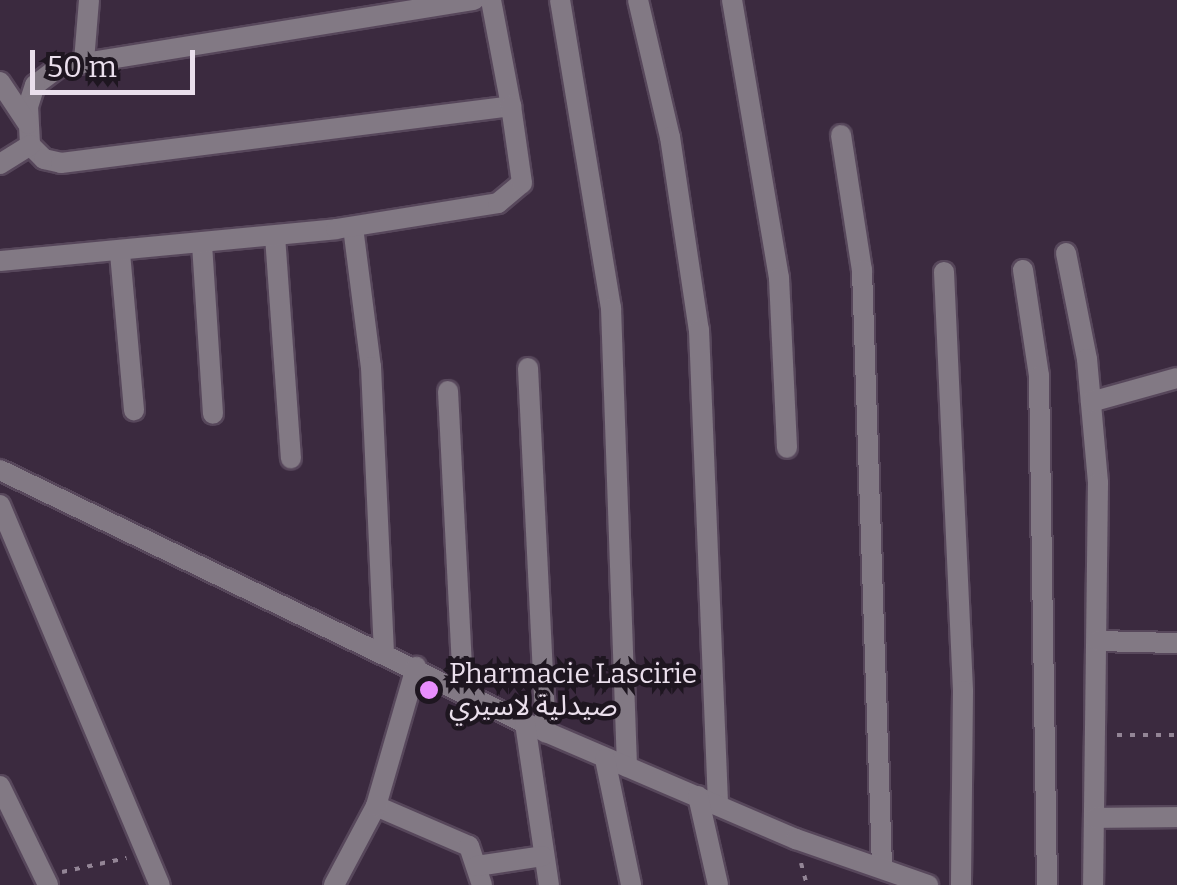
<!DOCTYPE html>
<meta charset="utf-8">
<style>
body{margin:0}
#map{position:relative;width:1177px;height:885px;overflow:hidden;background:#3b2a3f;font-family:Bitter,"Noto Sans Arabic",serif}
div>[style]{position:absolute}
.path>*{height:4px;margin-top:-2px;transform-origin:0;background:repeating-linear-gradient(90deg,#938596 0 5px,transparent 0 13px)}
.roads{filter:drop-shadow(2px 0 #57475b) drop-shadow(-2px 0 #57475b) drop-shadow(0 2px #57475b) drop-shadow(0 -2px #57475b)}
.street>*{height:20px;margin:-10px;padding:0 10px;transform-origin:10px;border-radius:10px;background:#827984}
.dots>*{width:28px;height:28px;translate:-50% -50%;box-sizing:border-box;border:5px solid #1e1620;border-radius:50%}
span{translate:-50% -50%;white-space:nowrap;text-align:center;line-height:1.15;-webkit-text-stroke:9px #1e1620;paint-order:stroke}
.poi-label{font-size:28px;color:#eadfec}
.left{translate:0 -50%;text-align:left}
.scale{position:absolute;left:30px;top:50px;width:165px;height:45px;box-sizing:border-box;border:5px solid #eadfec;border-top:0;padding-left:12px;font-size:30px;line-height:35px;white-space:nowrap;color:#eadfec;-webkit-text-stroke:8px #1e1620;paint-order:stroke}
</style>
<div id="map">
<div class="path">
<i style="left:1117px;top:735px;width:60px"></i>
<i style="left:801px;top:863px;width:23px;rotate:75deg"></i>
<i style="left:62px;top:872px;width:66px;rotate:-12.3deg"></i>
</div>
<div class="roads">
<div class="street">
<i style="left:474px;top:0;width:420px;rotate:170.8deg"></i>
<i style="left:59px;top:67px;width:30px;rotate:143deg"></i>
<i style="left:35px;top:85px;width:22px;rotate:108deg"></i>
<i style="left:28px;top:106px;width:39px;rotate:87deg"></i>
<i style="left:30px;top:145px;width:20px;rotate:45deg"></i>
<i style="left:44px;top:159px;width:17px;rotate:13deg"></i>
<i style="left:61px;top:163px;width:454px;rotate:-7.2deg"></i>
<i style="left:511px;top:106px;width:108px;rotate:-100.7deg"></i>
<i style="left:560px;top:0;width:312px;rotate:80.6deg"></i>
<i style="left:611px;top:308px;width:459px;rotate:88deg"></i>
<i style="left:638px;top:0;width:141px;rotate:76.9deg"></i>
<i style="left:670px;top:137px;width:195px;rotate:81.5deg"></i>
<i style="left:699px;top:330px;width:474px;rotate:87.7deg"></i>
<i style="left:732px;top:0;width:282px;rotate:80.4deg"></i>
<i style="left:779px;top:278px;width:170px;rotate:87.3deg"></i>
<i style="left:84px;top:61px;width:61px;rotate:-85.3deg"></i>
<i style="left:0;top:82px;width:50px;rotate:56.3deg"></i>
<i style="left:841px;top:135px;width:137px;rotate:81.2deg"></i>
<i style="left:862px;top:270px;width:597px;rotate:88.08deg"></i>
<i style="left:0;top:164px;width:36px;rotate:-32deg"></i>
<i style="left:353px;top:227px;width:141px;rotate:82.7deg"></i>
<i style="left:371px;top:367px;width:286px;rotate:87.4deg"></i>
<i style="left:275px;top:236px;width:223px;rotate:85.9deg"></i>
<i style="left:202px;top:244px;width:170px;rotate:86.3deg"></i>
<i style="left:120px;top:253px;width:158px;rotate:84.9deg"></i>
<i style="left:1066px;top:253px;width:108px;rotate:78.8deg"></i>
<i style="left:1087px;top:359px;width:124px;rotate:84.9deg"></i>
<i style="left:1098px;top:483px;width:402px;rotate:90.7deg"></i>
<i style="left:0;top:261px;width:338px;rotate:-5.4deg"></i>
<i style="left:336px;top:229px;width:164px;rotate:-9.1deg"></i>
<i style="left:498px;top:203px;width:31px;rotate:-40deg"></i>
<i style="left:522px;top:183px;width:78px;rotate:-98.1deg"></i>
<i style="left:1023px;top:270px;width:107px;rotate:81.4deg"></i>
<i style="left:1039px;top:376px;width:509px;rotate:89.1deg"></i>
<i style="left:944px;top:272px;width:419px;rotate:87.4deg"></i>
<i style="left:963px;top:691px;width:194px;rotate:90.6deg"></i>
<i style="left:528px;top:368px;width:365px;rotate:87.2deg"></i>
<i style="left:448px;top:391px;width:300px;rotate:87.1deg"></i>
<i style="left:1091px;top:402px;width:89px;rotate:-15.6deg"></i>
<i style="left:0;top:470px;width:583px;rotate:25.73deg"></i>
<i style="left:525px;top:723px;width:295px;rotate:23.2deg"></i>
<i style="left:796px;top:839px;width:140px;rotate:19.2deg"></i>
<i style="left:0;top:505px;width:412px;rotate:67.2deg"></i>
<i style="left:1098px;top:641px;width:79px;rotate:1.5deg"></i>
<i style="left:525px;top:723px;width:164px;rotate:81.6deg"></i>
<i style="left:605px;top:759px;width:129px;rotate:78.3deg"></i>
<i style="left:0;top:786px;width:110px;rotate:64.1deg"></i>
<i style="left:698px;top:796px;width:91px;rotate:77.3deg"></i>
<i style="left:376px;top:806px;width:101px;rotate:23.3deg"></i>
<i style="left:469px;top:846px;width:41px;rotate:71.6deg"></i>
<i style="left:1095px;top:818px;width:82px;rotate:-0.7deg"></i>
<i style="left:477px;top:866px;width:66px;rotate:-8.7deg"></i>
<i style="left:334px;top:885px;width:89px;rotate:-62deg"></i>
<i style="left:376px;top:806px;width:145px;rotate:-73.9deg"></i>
</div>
</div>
<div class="dots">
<i style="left:429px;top:690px;background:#e98efe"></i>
</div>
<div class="poi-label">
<span class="left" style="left:449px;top:690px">Pharmacie Lascirie<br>صيدلية لاسيري</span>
</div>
<div class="scale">50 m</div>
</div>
